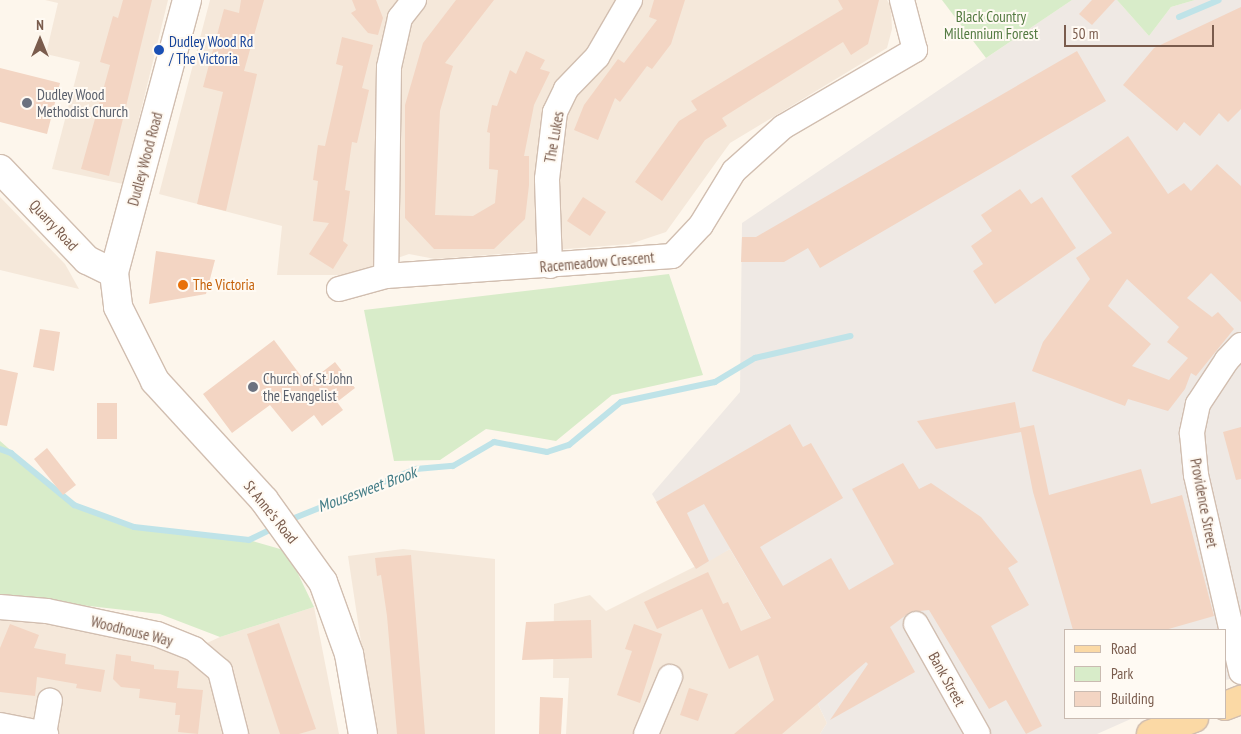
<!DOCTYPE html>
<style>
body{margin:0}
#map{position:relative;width:1241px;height:734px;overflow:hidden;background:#fdf6ec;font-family:"PT Sans Narrow",sans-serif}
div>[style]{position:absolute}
.residential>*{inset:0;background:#f5e8da}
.industrial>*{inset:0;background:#efe9e4}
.green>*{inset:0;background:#d8ecc9}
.stream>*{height:6px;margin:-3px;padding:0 3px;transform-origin:3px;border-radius:3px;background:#bfe3e8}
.building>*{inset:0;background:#f3d5c3}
.roads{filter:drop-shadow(1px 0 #d1beb0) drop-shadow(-1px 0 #d1beb0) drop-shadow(0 1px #d1beb0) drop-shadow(0 -1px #d1beb0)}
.minor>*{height:24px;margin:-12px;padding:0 12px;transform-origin:12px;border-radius:12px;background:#fff}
.tertiary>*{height:28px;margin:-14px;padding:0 14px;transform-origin:14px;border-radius:14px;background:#fff}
.primary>*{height:28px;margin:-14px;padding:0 14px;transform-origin:14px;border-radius:14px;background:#fbd9a5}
.dots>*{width:14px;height:14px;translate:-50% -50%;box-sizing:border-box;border:2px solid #fffaf3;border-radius:50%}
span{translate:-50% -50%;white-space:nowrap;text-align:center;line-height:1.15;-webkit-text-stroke:4px #fffaf3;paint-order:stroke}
.park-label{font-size:15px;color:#537a41}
.transit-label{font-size:15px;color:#164399}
.left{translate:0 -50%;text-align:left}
.worship-label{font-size:15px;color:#5b616d}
.street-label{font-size:15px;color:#7a5c4d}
.food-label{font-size:15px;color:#c56008}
.water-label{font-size:16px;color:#437c86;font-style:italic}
.legend{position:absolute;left:1064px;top:629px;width:162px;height:90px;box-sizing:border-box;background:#fffaf3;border:1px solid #cabbb1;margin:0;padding:6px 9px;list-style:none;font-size:15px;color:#7a5c4d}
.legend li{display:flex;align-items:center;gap:10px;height:25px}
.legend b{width:25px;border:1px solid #cabbb1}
.north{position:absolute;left:15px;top:15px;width:50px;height:50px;-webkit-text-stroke:4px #fffaf3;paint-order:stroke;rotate:0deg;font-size:14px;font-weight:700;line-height:20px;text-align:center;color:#7a5c4d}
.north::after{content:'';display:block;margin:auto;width:18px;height:22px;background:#7a5c4d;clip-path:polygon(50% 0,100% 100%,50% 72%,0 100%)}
.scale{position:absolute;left:1064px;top:25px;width:150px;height:22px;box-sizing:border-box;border:2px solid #7a5c4d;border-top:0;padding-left:6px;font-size:15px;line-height:18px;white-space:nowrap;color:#7a5c4d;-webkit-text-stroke:4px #fffaf3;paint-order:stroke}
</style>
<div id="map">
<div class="residential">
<i style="clip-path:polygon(45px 0,168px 0,123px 184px,52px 169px,80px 62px,46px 54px,58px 3px)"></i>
<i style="clip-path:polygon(210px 0,887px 0,891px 7px,892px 29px,887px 48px,730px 143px,666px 232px,630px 244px,435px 259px,409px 254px,349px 275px,277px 275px,282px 226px,159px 194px)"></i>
<i style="clip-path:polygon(0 197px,65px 264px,79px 289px,0 270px)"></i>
<i style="clip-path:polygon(403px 549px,495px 559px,495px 734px,375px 734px,348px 556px)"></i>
<i style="clip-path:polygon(730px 549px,805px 677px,827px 723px,820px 734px,566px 734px,569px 678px,553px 678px,554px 604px,590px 595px,606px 611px)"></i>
<i style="clip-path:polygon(0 607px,194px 649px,220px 637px,314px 607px,339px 734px,0 734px)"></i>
</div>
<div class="industrial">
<i style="clip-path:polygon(1072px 0,1117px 0,1149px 36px,1171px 7px,1195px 0,1241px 0,1241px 677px,1225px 680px,1225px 630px,1065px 630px,1065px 718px,1133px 718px,1097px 734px,820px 734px,827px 723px,805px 677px,730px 549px,696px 569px,652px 494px,740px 392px,742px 223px)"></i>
</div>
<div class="green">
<i style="clip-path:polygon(942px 0,1072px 0,986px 58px)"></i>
<i style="clip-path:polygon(1117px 0,1195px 0,1171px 7px,1149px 36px)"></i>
<i style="clip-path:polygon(669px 274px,703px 375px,612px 395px,556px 441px,486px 429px,440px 460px,394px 461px,364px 310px)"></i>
<i style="clip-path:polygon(0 441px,74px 505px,134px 527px,249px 540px,287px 551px,314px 607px,220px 637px,160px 614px,0 596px)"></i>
</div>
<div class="stream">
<i style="left:1179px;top:17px;width:43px;rotate:-23deg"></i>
<i style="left:0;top:449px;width:12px;rotate:20deg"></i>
<i style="left:11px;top:453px;width:82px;rotate:39.5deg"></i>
<i style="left:74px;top:505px;width:64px;rotate:20.1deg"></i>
<i style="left:134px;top:527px;width:116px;rotate:6.4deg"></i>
<i style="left:249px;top:540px;width:30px;rotate:-26deg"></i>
<i style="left:287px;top:521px;width:139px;rotate:-22deg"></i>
<i style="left:416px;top:469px;width:37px;rotate:-5deg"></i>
<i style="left:453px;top:466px;width:48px;rotate:-30.3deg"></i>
<i style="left:494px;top:442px;width:54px;rotate:10.7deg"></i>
<i style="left:547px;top:452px;width:23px;rotate:-18deg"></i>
<i style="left:569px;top:445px;width:67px;rotate:-39.6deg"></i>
<i style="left:621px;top:402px;width:96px;rotate:-12deg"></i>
<i style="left:715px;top:382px;width:47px;rotate:-31deg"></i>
<i style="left:755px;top:358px;width:98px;rotate:-13deg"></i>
</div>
<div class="building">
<i style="clip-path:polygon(123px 0,152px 0,109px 176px,81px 169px,110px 65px,100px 62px,113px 16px,118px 18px)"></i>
<i style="clip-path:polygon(241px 0,264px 0,244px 71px,257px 74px,226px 211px,197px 204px,223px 92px,203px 87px,224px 9px,239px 13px)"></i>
<i style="clip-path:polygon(352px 0,376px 0,383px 18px,378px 35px,368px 33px,351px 13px,356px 10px)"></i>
<i style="clip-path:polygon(456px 0,494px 0,445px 63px,453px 66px,440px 111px,435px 215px,473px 216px,495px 203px,498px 170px,489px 169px,490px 133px,487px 132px,492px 105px,497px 106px,510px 70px,516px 74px,526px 51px,545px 60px,540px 69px,550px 72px,534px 105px,524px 156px,529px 156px,529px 185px,525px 219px,494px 249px,434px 249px,405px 218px,405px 105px,423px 43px)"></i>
<i style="clip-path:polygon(654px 0,685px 0,671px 44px,652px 69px,647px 66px,620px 102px,615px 98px,598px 140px,574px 130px,584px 105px,618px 59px,624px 63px,657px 20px,649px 17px)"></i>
<i style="clip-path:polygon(838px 0,879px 0,868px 44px,851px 55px,843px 42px,722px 118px,727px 126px,705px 140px,662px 201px,635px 182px,679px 121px,697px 110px,691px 101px,843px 9px)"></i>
<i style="clip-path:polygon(1092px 0,1115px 0,1092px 25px,1079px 14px)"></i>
<i style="clip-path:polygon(1241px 7px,1241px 109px,1228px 122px,1219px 113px,1200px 136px,1184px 122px,1177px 131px,1123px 85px,1154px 48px)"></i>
<i style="clip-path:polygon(342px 37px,373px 45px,362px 88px,369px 90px,357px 143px,352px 142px,345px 190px,350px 191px,343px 241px,348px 245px,333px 269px,309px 254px,329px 223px,313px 221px,318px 181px,313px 180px,318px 145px,325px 146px,343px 66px,336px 64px)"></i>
<i style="clip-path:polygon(1077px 51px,1106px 101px,820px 268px,808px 248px,784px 262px,741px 262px,742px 237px,756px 237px)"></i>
<i style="clip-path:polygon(0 68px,60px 83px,47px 134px,0 122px)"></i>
<i style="clip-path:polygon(evenodd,1128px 136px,1168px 194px,1184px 183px,1191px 191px,1217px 164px,1241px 186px,1241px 302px,1211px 273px,1187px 298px,1212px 317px,1218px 312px,1234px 329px,1196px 376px,1191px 373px,1185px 389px,1168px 411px,1128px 399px,1125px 406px,1032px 371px,1043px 342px,1090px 279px,1076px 258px,1112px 233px,1071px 176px,1128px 136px,1127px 279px,1179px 327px,1167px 342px,1188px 358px,1169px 380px,1132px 366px,1151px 344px,1108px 306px,1127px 279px)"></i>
<i style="clip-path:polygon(1020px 189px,1031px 204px,1042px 197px,1076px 248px,995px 304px,973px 271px,983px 264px,971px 246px,992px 231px,981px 215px)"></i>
<i style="clip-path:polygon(583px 197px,606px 212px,590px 236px,567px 221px)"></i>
<i style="clip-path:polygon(156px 251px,215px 260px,206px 294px,149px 304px)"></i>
<i style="clip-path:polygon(40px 329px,60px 332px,54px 371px,33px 367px)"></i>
<i style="clip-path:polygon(274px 340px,307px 384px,335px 362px,355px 388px,337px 402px,343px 410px,322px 426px,314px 415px,292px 432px,270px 405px,232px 433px,203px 394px)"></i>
<i style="clip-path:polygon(0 369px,18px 373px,7px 426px,0 425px)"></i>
<i style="clip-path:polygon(1015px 402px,1020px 428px,1034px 425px,1049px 495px,1141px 469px,1151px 504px,1182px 495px,1214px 616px,1165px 630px,1073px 630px,1033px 492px,1021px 432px,936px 449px,917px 421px)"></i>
<i style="clip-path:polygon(97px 403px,117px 403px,117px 439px,97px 439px)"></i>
<i style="clip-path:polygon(790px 424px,803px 447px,811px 443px,843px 498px,760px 547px,783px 586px,831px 558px,849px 590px,894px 564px,852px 489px,903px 463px,919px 489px,931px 483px,981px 517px,1018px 562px,1008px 568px,1029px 605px,991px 626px,1042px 726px,1026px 734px,1006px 700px,989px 709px,929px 610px,910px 612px,890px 627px,915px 672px,830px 720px,868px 664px,866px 662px,782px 734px,734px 734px,774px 700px,758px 655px,729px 669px,702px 609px,657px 629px,644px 602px,708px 572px,723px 604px,728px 602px,741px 631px,771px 618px,704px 504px,687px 513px,709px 561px,696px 569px,656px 502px)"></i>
<i style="clip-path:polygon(1241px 427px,1241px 479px,1236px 480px,1223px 432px)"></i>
<i style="clip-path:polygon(47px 448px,76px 485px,63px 495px,34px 459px)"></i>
<i style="clip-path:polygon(411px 555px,425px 734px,397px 734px,387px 616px,381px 575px,377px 576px,375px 558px)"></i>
<i style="clip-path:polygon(591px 620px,592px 658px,522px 660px,526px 622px)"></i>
<i style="clip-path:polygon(279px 623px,316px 729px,299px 734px,280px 734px,247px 634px)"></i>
<i style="clip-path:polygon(10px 624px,39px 635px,34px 648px,66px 654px,65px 664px,105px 670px,101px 692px,76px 688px,77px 684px,37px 677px,35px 696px,0 692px,0 648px)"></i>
<i style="clip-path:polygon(634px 624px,662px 634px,640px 703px,617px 695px,632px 651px,625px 649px)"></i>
<i style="clip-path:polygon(116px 654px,131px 656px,131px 661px,154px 665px,154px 669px,179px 671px,177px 688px,203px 690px,198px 734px,178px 732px,180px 715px,175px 715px,176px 703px,139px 698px,140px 689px,121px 687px,113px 679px)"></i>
<i style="clip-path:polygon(689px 688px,708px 694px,698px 721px,680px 715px)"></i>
<i style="clip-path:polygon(540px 697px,563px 698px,561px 734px,539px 734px)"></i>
</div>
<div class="roads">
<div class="minor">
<i style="left:414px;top:0;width:23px;rotate:128deg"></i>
<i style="left:400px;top:18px;width:50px;rotate:102.7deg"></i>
<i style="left:389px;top:67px;width:209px;rotate:90.8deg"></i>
<i style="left:386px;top:276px;width:287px;rotate:-4deg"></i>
<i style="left:672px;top:256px;width:42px;rotate:-46.9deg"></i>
<i style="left:701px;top:225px;width:63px;rotate:-58.6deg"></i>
<i style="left:734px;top:171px;width:66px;rotate:-41.9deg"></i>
<i style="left:783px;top:127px;width:153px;rotate:-30.3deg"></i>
<i style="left:915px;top:50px;width:52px;rotate:-104.6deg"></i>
<i style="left:550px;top:266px;width:87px;rotate:-92deg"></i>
<i style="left:547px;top:179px;width:67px;rotate:-83.2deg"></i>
<i style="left:555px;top:112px;width:25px;rotate:-64deg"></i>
<i style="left:566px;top:89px;width:45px;rotate:-45.9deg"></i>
<i style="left:597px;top:57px;width:66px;rotate:-59.9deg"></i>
<i style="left:339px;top:289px;width:49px;rotate:-15.5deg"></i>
<i style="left:1241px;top:345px;width:21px;rotate:133deg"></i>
<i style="left:1227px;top:360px;width:53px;rotate:123.4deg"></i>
<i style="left:1198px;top:404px;width:30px;rotate:102deg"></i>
<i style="left:1192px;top:433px;width:42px;rotate:84.6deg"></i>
<i style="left:1196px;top:475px;width:202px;rotate:77.1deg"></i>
<i style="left:0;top:607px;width:47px;rotate:4.9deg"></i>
<i style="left:47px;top:611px;width:112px;rotate:11.8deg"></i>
<i style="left:157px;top:634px;width:40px;rotate:22deg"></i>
<i style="left:194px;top:649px;width:34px;rotate:40deg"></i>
<i style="left:220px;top:671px;width:65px;rotate:75.7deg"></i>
<i style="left:916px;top:624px;width:126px;rotate:60.6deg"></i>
<i style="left:0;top:725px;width:47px;rotate:11.1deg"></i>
<i style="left:44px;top:734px;width:34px;rotate:-80deg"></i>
<i style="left:646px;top:734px;width:62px;rotate:-67.2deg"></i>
</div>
<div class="tertiary">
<i style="left:187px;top:0;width:283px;rotate:105deg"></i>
<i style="left:114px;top:273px;width:34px;rotate:83deg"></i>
<i style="left:118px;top:307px;width:83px;rotate:63.4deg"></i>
<i style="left:155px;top:381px;width:161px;rotate:47.5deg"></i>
<i style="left:264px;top:500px;width:101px;rotate:54.3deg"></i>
<i style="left:323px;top:582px;width:77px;rotate:70.1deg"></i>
<i style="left:349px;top:654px;width:81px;rotate:80.1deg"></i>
<i style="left:0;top:169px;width:126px;rotate:46.3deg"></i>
<i style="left:87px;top:260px;width:30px;rotate:26deg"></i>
</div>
<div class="primary">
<i style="left:1225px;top:706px;width:17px;rotate:-21deg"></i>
<i style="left:1151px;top:734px;width:46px;rotate:-20.4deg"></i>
</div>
</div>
<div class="dots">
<i style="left:159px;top:50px;background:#1a4fb4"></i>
<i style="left:27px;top:103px;background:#6b7280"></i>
<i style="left:183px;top:285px;background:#e8710a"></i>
<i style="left:253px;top:387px;background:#6b7280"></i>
</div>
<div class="park-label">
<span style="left:991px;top:25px">Black Country<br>Millennium Forest</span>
</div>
<div class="transit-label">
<span class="left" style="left:169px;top:50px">Dudley Wood Rd<br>/ The Victoria</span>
</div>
<div class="worship-label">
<span class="left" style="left:37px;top:103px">Dudley Wood<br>Methodist Church</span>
<span class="left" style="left:263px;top:387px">Church of St John<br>the Evangelist</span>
</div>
<div class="street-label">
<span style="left:554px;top:137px;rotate:-80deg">The Lukes</span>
<span style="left:145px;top:159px;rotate:-75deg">Dudley Wood Road</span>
<span style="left:54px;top:225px;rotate:47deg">Quarry Road</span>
<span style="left:597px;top:262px;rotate:-5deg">Racemeadow Crescent</span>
<span style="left:1204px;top:503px;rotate:79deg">Providence Street</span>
<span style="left:271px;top:512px;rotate:51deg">St Anne's Road</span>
<span style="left:132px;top:631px;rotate:14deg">Woodhouse Way</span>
<span style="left:947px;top:679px;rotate:61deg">Bank Street</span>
</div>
<div class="food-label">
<span class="left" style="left:193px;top:285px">The Victoria</span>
</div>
<div class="water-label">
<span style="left:367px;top:489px;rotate:-20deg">Mousesweet Brook</span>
</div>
<ul class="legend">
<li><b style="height:6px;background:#fbd9a5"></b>Road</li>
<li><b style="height:14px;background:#d8ecc9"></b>Park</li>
<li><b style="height:14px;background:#f3d5c3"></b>Building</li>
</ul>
<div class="north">N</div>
<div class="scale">50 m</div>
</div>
